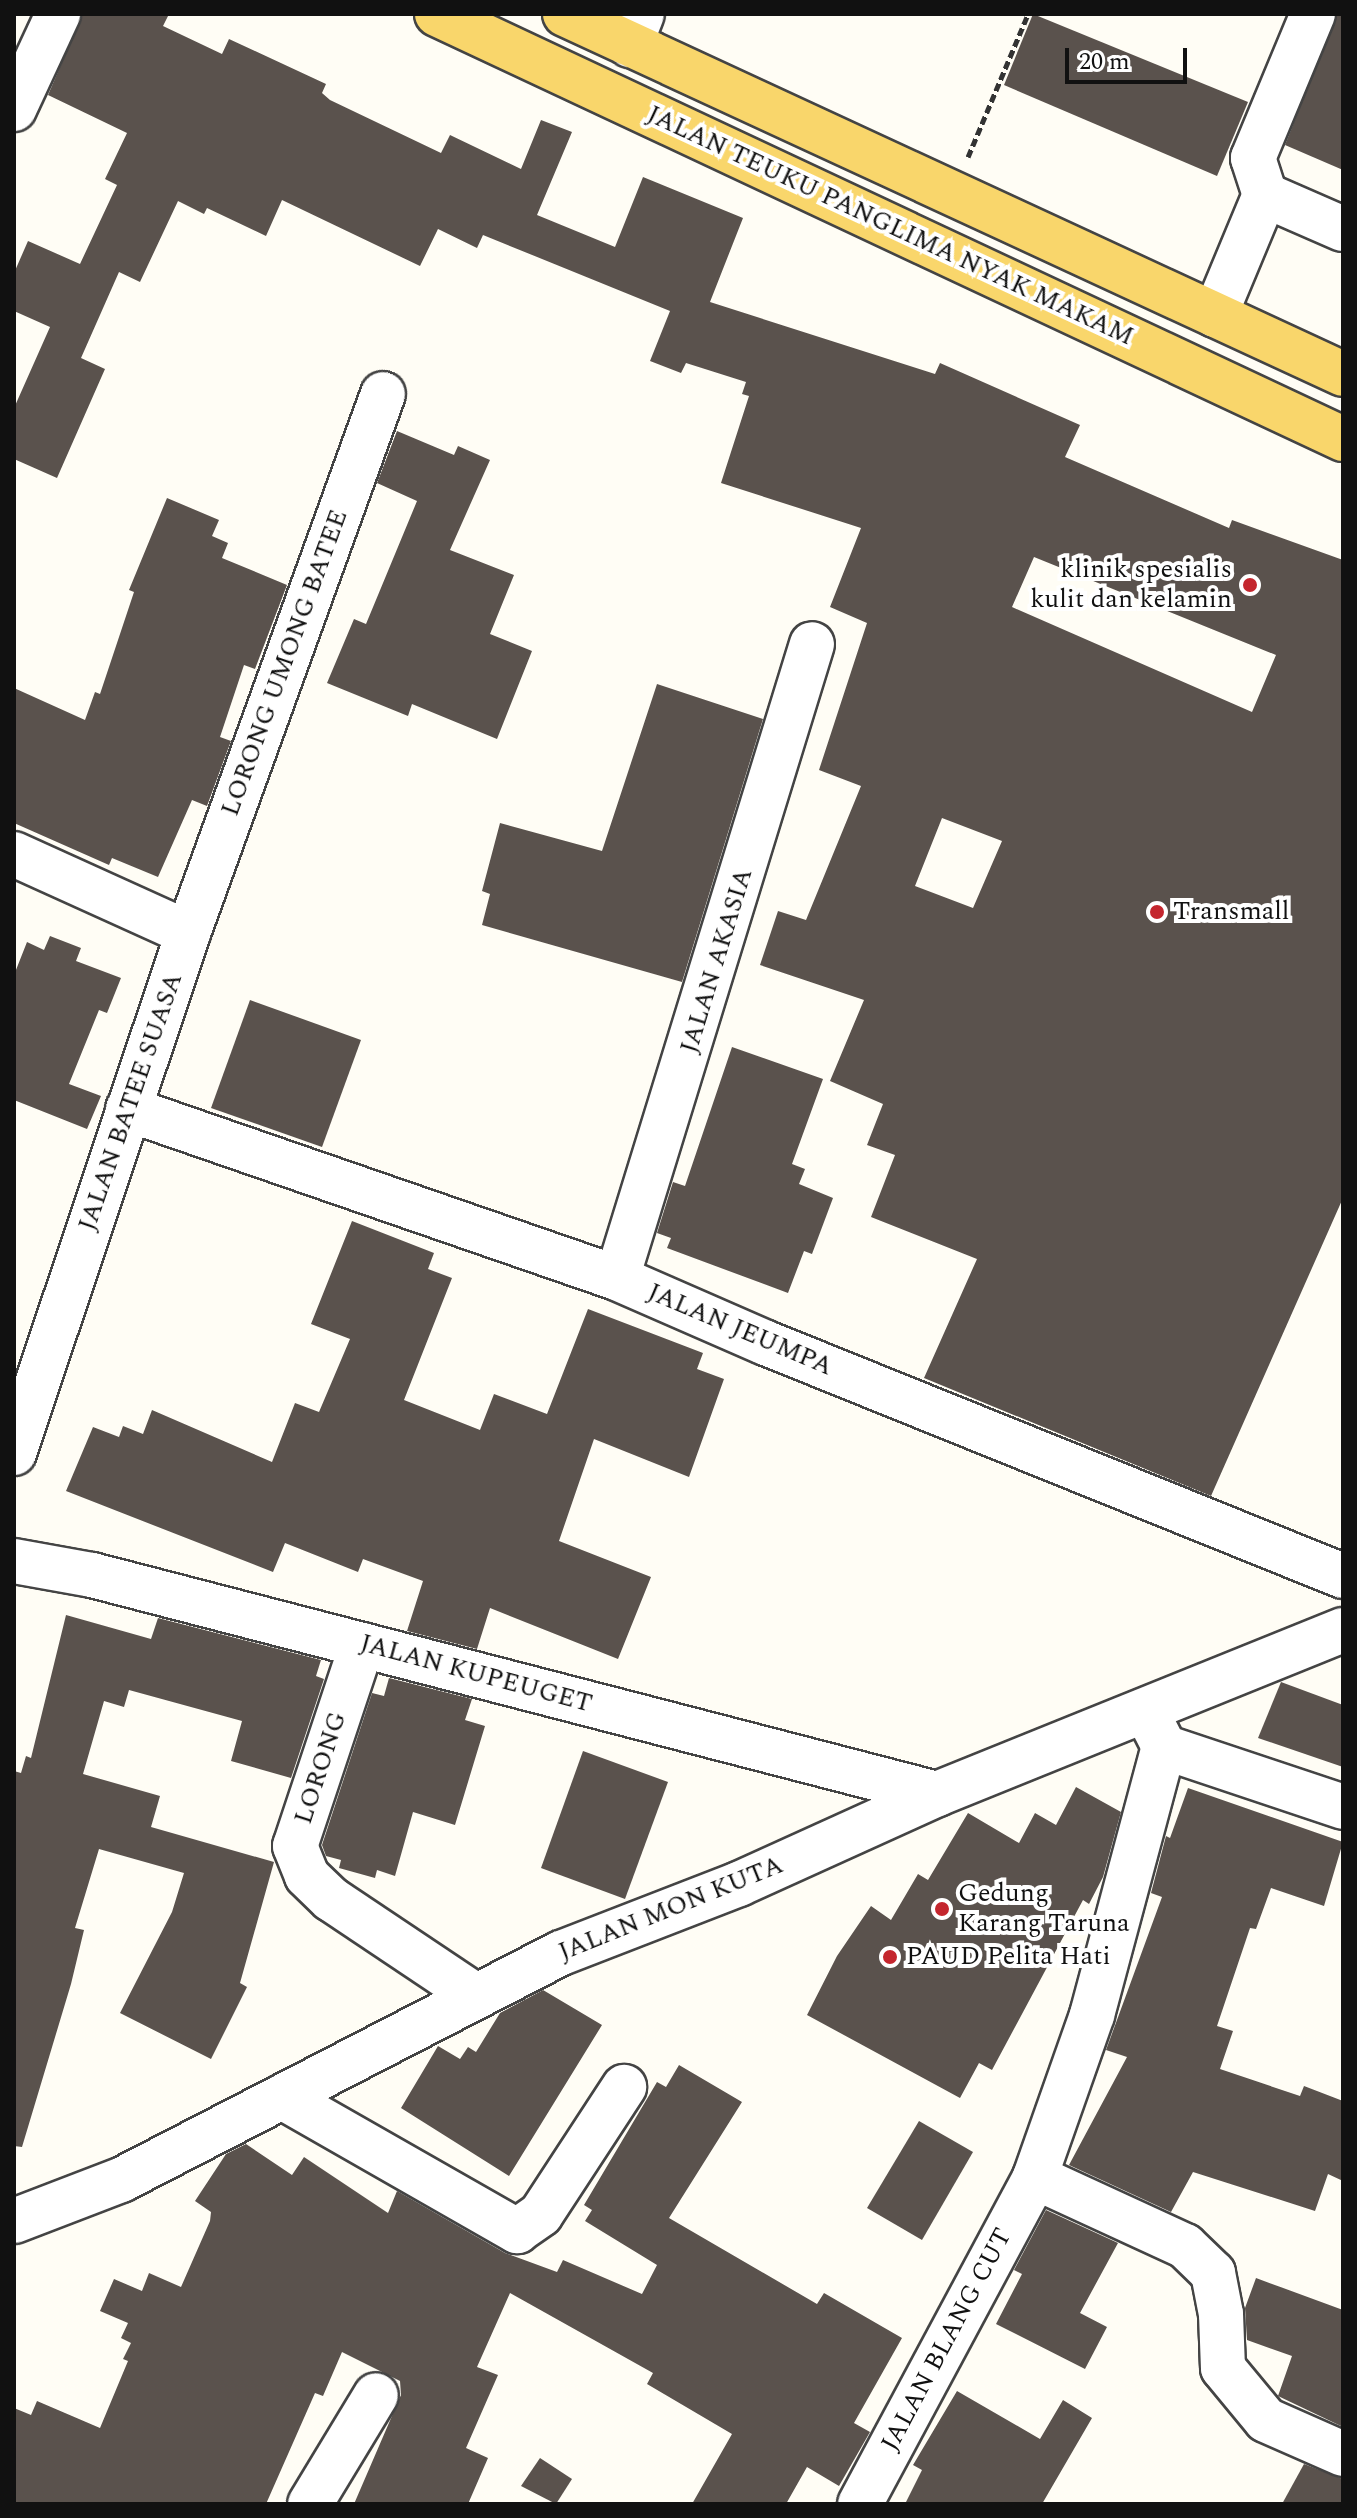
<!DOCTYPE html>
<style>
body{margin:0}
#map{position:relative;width:1357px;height:2518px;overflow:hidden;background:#fffdf5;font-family:Spectral,serif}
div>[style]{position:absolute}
.building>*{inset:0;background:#5a524d}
.path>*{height:5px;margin-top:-2.5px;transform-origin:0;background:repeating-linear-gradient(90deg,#333 0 8px,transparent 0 12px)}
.roads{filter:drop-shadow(2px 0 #444) drop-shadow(-2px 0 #444) drop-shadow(0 2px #444) drop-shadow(0 -2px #444)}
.minor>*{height:44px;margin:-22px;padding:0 22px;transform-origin:22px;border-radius:22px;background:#fff}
.major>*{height:44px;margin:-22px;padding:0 22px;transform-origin:22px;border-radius:22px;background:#f9d66b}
.dots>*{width:22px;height:22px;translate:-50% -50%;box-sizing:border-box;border:4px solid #fff;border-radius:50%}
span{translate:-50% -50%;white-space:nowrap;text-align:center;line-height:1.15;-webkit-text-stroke:8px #fff;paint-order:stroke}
.street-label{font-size:26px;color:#111}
.poi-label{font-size:26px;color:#111}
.right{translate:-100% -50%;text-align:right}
.left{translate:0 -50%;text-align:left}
.frame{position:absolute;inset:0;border:16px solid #111;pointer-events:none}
.scale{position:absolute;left:1065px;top:48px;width:122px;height:36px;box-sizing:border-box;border:4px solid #111;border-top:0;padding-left:10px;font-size:24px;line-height:28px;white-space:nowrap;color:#111;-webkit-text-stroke:6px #fff;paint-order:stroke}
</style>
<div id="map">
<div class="building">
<i style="clip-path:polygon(evenodd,83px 14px,169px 14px,163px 26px,222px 54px,229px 39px,326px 84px,322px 93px,330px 100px,441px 153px,450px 135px,521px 169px,541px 120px,572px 132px,537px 215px,615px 247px,643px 177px,743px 218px,710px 302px,935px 374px,940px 363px,1080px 425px,1065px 457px,1229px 528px,1232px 520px,1343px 560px,1343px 1198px,1211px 1496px,924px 1378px,977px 1259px,871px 1217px,895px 1155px,867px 1145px,883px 1104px,830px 1081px,864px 1000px,760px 965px,778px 911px,806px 920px,861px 786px,819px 770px,867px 623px,830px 607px,861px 528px,721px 483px,749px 396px,742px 394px,746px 382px,686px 363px,681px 373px,650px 361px,670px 311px,483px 235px,477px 248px,438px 229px,420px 266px,282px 200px,266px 236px,207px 208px,204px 214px,178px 201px,140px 282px,119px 272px,81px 358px,105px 369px,57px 478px,14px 459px,14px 408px,50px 327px,14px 311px,14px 273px,28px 241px,80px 264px,117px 185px,105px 179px,127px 133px,48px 95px,83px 14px,1034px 557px,1276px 655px,1252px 712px,1012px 607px,1034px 557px,83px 14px,942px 818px,1002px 841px,973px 908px,915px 886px,942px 818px)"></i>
<i style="clip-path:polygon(1033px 14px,1248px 102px,1217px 176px,1004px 85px)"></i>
<i style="clip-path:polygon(1337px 14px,1343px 14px,1343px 170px,1285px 145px)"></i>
<i style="clip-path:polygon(397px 431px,454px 455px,458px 446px,490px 460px,450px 550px,514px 575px,490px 634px,532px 651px,497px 739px,412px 704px,408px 716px,327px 683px,354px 619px,366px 624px,417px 501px,377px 483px)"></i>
<i style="clip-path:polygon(167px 498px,219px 520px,212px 536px,228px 543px,222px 558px,287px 585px,255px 669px,244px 665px,220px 737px,231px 741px,207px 806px,192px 800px,158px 877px,112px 858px,109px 865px,14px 823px,14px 688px,85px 720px,95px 692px,100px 694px,134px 592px,129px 590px)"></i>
<i style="clip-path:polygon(657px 684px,763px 719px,682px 982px,482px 925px,490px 894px,482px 891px,500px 823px,602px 851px)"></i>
<i style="clip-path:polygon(50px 936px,81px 948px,76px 961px,121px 978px,107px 1013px,99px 1010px,69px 1084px,101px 1096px,87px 1129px,14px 1100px,14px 975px,27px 942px,44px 950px)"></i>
<i style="clip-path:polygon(250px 1000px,361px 1040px,322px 1147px,211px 1108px)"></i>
<i style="clip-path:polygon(732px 1047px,823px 1079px,792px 1164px,805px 1169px,799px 1184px,833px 1198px,812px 1254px,804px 1251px,788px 1293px,667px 1248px,671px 1238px,657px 1233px,673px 1182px,685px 1186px)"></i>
<i style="clip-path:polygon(352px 1221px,434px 1253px,428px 1269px,452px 1278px,404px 1400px,480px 1430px,494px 1394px,547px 1414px,588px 1309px,703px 1353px,697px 1369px,724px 1379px,689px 1477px,594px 1439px,559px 1541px,651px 1577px,618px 1659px,490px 1608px,477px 1649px,407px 1631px,423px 1581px,363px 1559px,358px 1572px,285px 1543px,273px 1572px,66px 1491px,93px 1427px,119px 1437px,123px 1426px,143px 1434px,152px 1410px,272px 1462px,295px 1403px,319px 1412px,350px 1339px,311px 1324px)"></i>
<i style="clip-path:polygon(66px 1615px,151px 1639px,158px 1618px,321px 1660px,316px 1676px,324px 1679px,291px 1778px,231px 1761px,242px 1721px,129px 1690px,124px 1707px,104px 1701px,83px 1774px,160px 1796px,151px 1827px,274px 1862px,240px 1983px,247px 1987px,211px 2059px,120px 2013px,172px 1912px,184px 1873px,99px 1849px,75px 1928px,84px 1930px,71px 1984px,22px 2147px,14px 2146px,14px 1771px,21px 1773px,26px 1756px,31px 1758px)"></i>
<i style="clip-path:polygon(389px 1678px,472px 1699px,465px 1720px,485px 1726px,455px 1825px,413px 1812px,395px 1876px,377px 1870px,375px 1878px,339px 1868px,341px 1860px,326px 1856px,322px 1845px,372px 1693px,384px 1696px)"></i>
<i style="clip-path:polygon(1281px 1682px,1343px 1705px,1343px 1767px,1258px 1738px)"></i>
<i style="clip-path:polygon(583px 1751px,668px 1782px,625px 1899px,541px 1868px)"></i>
<i style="clip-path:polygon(1076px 1787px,1121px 1812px,1103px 1877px,1089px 1904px,1083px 1900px,992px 2070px,979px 2063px,960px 2098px,807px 2015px,837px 1956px,871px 1906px,891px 1920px,918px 1874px,928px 1880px,968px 1813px,1019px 1843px,1035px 1813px,1056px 1825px)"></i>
<i style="clip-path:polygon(1188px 1788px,1343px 1842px,1324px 1906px,1271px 1888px,1256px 1929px,1250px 1928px,1217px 2026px,1233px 2031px,1220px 2069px,1300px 2096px,1304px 2086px,1343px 2101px,1343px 2181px,1328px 2174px,1315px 2211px,1193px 2172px,1171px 2212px,1069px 2165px,1127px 2057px,1106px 2050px,1162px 1897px,1151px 1893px,1166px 1836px,1170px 1838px)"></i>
<i style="clip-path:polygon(543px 1990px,602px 2025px,509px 2176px,401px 2108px,438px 2046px,460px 2059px,468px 2047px,476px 2052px,500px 2013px)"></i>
<i style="clip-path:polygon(679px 2065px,742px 2102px,669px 2218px,817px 2304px,824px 2293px,902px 2338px,854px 2423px,870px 2432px,839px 2486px,807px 2467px,786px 2504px,692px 2504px,732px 2434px,647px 2384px,653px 2373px,510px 2293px,477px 2367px,498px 2375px,466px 2448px,488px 2458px,468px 2504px,354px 2504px,401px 2395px,400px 2381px,342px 2352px,323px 2396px,315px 2393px,266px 2504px,14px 2504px,14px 2408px,31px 2415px,37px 2401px,100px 2428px,128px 2361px,123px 2359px,131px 2343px,121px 2338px,128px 2323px,100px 2311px,114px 2279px,142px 2291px,149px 2273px,181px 2287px,210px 2221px,211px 2212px,195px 2201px,226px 2154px,246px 2144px,292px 2175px,304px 2157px,388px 2213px,397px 2191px,505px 2253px,557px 2272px,563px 2260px,642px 2294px,657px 2265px,585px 2221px,592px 2210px,584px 2205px,657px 2082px,666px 2087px)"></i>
<i style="clip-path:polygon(919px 2121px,973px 2152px,922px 2240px,867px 2208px)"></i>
<i style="clip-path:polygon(1046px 2210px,1118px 2243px,1080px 2313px,1107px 2327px,1085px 2369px,996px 2324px,1022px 2274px,1014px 2270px)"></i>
<i style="clip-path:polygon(1256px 2278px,1343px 2310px,1343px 2427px,1278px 2396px,1292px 2356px,1247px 2340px,1245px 2308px)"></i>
<i style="clip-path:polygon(957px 2391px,1040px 2439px,1063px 2400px,1092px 2418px,1042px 2504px,905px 2504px,922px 2470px,913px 2465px)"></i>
<i style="clip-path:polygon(540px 2458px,572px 2479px,556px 2504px,521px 2486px)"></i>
<i style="clip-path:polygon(1304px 2464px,1343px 2479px,1343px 2504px,1282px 2504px)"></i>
</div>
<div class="path">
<i style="left:968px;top:157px;width:155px;rotate:-67.2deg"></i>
</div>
<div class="roads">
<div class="minor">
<i style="left:630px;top:45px;width:33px;rotate:-69deg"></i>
<i style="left:14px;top:109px;width:105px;rotate:-65.1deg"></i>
<i style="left:1265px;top:195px;width:85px;rotate:23.6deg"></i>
<i style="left:1215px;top:315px;width:130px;rotate:-67.4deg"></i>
<i style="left:1265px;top:195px;width:39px;rotate:-108deg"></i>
<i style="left:1253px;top:158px;width:156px;rotate:-67.4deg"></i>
<i style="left:14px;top:854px;width:191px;rotate:24.4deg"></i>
<i style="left:128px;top:1109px;width:517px;rotate:19.07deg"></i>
<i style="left:617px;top:1278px;width:163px;rotate:23.6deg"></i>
<i style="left:766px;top:1343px;width:622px;rotate:21.99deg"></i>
<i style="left:617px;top:1278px;width:663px;rotate:-72.9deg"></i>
<i style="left:14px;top:1453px;width:548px;rotate:-71.5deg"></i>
<i style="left:188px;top:933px;width:573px;rotate:-70.11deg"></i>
<i style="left:14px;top:1561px;width:79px;rotate:10.2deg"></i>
<i style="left:92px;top:1575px;width:873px;rotate:14.53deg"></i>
<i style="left:362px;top:1645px;width:212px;rotate:108.4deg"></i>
<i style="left:295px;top:1846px;width:32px;rotate:68deg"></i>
<i style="left:307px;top:1876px;width:33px;rotate:44deg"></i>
<i style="left:331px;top:1899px;width:174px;rotate:33.8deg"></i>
<i style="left:1151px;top:1721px;width:29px;rotate:63deg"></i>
<i style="left:1164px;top:1747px;width:189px;rotate:18.5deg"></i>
<i style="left:282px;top:2097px;width:271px;rotate:29.7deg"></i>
<i style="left:517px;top:2231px;width:29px;rotate:-35deg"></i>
<i style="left:541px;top:2214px;width:152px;rotate:-56.8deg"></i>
<i style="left:1035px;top:2177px;width:165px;rotate:24.7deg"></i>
<i style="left:1185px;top:2246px;width:39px;rotate:44deg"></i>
<i style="left:1213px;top:2273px;width:42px;rotate:79deg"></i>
<i style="left:1221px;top:2314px;width:54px;rotate:87.9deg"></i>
<i style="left:1223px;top:2368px;width:67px;rotate:50.4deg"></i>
<i style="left:1266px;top:2420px;width:84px;rotate:23.8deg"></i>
<i style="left:14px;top:2221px;width:115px;rotate:-21deg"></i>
<i style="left:121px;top:2180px;width:495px;rotate:-27.3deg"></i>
<i style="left:561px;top:1953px;width:191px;rotate:-21.2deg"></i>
<i style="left:739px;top:1884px;width:217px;rotate:-24.4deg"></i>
<i style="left:937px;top:1794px;width:438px;rotate:-22deg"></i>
<i style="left:310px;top:2504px;width:127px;rotate:-58.8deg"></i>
<i style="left:860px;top:2504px;width:371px;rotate:-61.8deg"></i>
<i style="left:1035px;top:2177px;width:172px;rotate:-70.6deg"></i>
<i style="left:1092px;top:2015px;width:278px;rotate:-75deg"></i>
</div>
<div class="major">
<i style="left:437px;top:14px;width:1001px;rotate:25.13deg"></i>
<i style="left:565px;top:14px;width:857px;rotate:24.83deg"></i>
</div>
</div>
<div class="dots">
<i style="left:1250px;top:585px;background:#c4262e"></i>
<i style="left:1157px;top:912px;background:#c4262e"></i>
<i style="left:942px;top:1909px;background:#c4262e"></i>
<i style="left:890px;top:1957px;background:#c4262e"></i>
</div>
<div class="street-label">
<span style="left:890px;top:226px;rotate:25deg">JALAN TEUKU PANGLIMA NYAK MAKAM</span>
<span style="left:285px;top:663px;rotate:-70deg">LORONG UMONG BATEE</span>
<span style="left:717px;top:961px;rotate:-73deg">JALAN AKASIA</span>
<span style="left:131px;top:1102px;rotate:-71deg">JALAN BATEE SUASA</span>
<span style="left:740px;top:1330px;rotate:23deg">JALAN JEUMPA</span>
<span style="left:476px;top:1674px;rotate:15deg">JALAN KUPEUGET</span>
<span style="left:321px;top:1768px;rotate:-72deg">LORONG</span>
<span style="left:671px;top:1909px;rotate:-22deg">JALAN MON KUTA</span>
<span style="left:947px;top:2340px;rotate:-62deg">JALAN BLANG CUT</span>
</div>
<div class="poi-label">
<span class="right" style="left:1232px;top:585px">klinik spesialis<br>kulit dan kelamin</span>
<span class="left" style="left:1173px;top:912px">Transmall</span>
<span class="left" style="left:958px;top:1909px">Gedung<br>Karang Taruna</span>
<span class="left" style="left:906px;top:1957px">PAUD Pelita Hati</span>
</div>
<div class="frame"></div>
<div class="scale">20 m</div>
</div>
